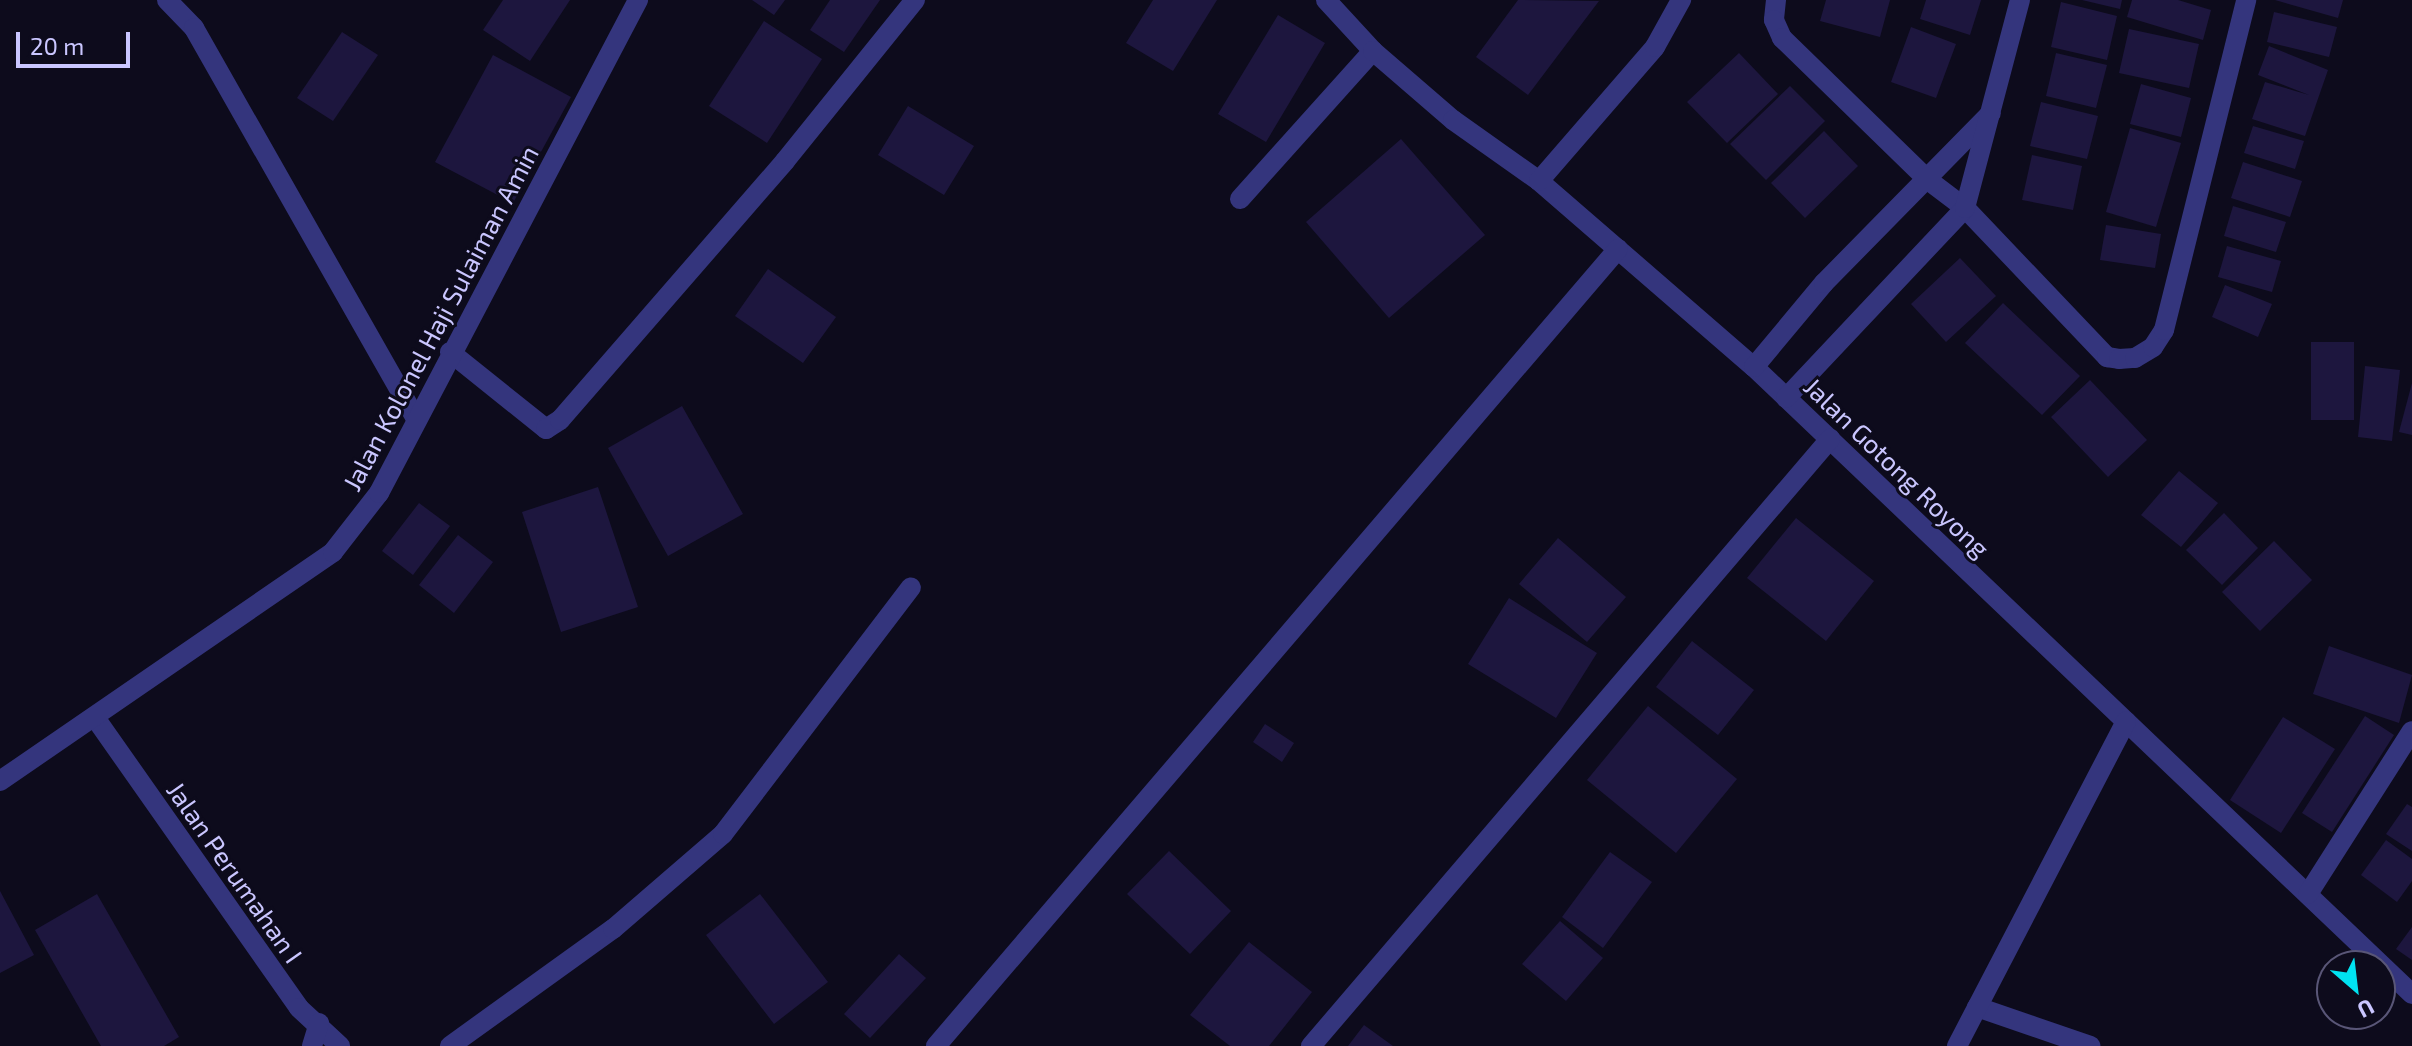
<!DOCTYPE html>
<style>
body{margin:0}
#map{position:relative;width:2412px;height:1046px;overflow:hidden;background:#0d0b1c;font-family:"Exo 2",sans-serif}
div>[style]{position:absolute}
.building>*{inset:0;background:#1d163e}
.service>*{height:20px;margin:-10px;padding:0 10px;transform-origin:10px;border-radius:10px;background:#34357d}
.minor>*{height:20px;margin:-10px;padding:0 10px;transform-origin:10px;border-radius:10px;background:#34357d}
.tertiary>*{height:20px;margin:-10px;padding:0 10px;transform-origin:10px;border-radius:10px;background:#34357d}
span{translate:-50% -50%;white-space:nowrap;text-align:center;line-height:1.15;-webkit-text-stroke:6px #0d0b1c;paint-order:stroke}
.street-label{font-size:26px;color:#cac6ff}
.north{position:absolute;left:2316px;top:950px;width:80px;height:80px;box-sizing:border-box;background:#0d0b1c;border:2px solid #595677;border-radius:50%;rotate:152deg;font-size:22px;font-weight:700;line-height:32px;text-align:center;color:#cac6ff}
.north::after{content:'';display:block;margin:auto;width:28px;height:36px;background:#00e3f1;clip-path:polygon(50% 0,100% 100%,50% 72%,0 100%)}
.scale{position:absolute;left:16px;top:32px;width:114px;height:36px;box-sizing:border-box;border:4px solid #cac6ff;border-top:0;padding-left:10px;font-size:24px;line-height:28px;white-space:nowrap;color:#cac6ff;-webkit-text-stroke:6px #0d0b1c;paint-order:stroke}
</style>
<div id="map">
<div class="building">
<i style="clip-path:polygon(503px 0,570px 0,530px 61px,483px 30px)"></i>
<i style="clip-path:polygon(752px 0,785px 0,774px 15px)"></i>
<i style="clip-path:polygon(830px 0,880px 0,844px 52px,810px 30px)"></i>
<i style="clip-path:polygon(1153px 0,1217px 0,1173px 71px,1126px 43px)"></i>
<i style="clip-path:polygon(1518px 0,1599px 1px,1528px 95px,1476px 57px)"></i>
<i style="clip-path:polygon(1826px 0,1890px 0,1880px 37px,1820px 21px)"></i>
<i style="clip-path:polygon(1926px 0,1981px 0,1970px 35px,1920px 19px)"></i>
<i style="clip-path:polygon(2082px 0,2122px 0,2120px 9px)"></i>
<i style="clip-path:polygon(2132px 0,2178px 0,2211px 10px,2203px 40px,2127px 17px)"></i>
<i style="clip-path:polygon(2275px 0,2343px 0,2338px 18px)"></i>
<i style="clip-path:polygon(2061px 2px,2117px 16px,2107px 60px,2051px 47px)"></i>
<i style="clip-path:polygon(2274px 12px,2337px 27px,2329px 57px,2267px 42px)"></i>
<i style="clip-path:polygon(1278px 15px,1325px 43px,1266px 142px,1218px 114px)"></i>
<i style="clip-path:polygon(764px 21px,822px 59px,767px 143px,709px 106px)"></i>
<i style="clip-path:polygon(1911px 27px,1956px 44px,1936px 98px,1891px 82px)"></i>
<i style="clip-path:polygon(2129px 29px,2199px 44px,2189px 88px,2119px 73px)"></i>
<i style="clip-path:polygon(342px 32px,378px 55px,333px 121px,297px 98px)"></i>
<i style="clip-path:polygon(2269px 46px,2328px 70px,2305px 136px,2252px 119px,2265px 82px,2309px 95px,2258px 75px)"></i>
<i style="clip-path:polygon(1739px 53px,1778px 94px,1727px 143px,1687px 102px)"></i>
<i style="clip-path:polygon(2056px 53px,2107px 65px,2096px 108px,2046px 96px)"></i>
<i style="clip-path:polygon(493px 55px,571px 97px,513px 203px,435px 162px)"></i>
<i style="clip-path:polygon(2141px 84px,2191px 98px,2181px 137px,2130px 124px)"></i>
<i style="clip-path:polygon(1790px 86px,1825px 121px,1766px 180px,1730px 144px)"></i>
<i style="clip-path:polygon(2041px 102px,2098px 116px,2087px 159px,2030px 146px)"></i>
<i style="clip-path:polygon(908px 106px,974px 146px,944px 195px,878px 155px)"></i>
<i style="clip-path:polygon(2253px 126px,2304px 141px,2295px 169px,2244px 153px)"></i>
<i style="clip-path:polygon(2130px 128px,2181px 143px,2156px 227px,2106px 212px)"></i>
<i style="clip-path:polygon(1824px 131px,1858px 166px,1805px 218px,1771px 183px)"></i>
<i style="clip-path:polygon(1401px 139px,1485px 235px,1389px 318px,1306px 222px)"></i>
<i style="clip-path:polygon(2032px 155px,2082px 166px,2073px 210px,2022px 200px)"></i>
<i style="clip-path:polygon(2243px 162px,2302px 181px,2290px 217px,2231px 198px)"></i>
<i style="clip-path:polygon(2233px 206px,2286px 222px,2276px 252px,2224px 236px)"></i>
<i style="clip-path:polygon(2106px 225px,2161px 234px,2155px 268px,2100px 260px)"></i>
<i style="clip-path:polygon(2227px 246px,2281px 261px,2272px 292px,2218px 277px)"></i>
<i style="clip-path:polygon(1960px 258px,1996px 296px,1946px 342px,1911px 304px)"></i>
<i style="clip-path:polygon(768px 269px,836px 317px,803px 363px,735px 316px)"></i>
<i style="clip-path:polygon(2225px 285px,2272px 304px,2258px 337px,2212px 317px)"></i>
<i style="clip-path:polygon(2003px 303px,2080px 376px,2042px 415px,1965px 343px)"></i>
<i style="clip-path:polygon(2311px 342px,2354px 342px,2354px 420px,2311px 420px)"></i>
<i style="clip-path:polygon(2365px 366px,2400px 370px,2392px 441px,2358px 437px)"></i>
<i style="clip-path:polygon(2090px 380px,2147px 440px,2108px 477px,2051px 417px)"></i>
<i style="clip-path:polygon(2412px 383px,2412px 435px,2399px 432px)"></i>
<i style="clip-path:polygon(682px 406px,743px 514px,668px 556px,608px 448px)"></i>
<i style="clip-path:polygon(2179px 471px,2218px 503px,2181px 547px,2141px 515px)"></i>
<i style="clip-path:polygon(598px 487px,638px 607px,561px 632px,522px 512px)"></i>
<i style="clip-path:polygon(419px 503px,450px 526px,413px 575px,382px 551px)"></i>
<i style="clip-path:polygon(2224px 513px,2258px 548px,2222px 585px,2186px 550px)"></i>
<i style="clip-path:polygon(1796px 518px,1874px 581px,1826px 641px,1747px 578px)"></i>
<i style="clip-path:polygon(458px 535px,493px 562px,454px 613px,419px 585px)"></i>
<i style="clip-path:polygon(1558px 538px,1626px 597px,1587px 642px,1519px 584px)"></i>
<i style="clip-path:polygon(2274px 541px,2312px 580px,2260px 631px,2222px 592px)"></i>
<i style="clip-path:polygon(1509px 598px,1597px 653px,1556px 718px,1468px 664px)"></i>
<i style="clip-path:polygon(1692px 641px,1754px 690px,1718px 735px,1656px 687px)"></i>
<i style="clip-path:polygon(2329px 646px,2412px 675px,2399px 723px,2313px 694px)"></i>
<i style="clip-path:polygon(1648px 706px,1737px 779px,1676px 853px,1587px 780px)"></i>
<i style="clip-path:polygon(2365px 716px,2394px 735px,2332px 832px,2302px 813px)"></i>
<i style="clip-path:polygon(2283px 717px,2335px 749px,2281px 833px,2230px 800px)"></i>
<i style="clip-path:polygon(1265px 724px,1294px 743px,1282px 762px,1253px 742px)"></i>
<i style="clip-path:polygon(2407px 804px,2412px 807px,2412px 851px,2386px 834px)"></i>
<i style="clip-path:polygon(2386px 840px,2412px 859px,2412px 881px,2397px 902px,2361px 875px)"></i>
<i style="clip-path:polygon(1169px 851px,1231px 911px,1190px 954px,1127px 894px)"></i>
<i style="clip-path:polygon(1610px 852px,1652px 882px,1603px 948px,1562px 917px)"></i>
<i style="clip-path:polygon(0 891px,34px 955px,0 973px)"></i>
<i style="clip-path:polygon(97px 894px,179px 1037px,164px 1046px,101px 1046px,35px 930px)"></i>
<i style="clip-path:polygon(760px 894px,828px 982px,774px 1024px,706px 935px)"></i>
<i style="clip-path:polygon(1560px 921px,1603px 958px,1566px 1001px,1522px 964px)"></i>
<i style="clip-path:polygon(2412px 927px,2412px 960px,2396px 949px)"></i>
<i style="clip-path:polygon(1249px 942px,1312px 992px,1269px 1046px,1230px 1046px,1190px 1015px)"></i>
<i style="clip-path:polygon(899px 954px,926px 978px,870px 1038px,844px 1014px)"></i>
<i style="clip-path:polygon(1364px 1025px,1393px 1046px,1348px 1046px)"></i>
</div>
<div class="service">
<i style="left:167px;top:0;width:39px;rotate:46deg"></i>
<i style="left:194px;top:28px;width:447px;rotate:60.4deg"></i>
<i style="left:1240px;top:199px;width:199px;rotate:-48.1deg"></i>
</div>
<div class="minor">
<i style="left:1326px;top:0;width:69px;rotate:47.3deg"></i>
<i style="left:1373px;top:51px;width:106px;rotate:40.8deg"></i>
<i style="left:1453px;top:120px;width:105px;rotate:35.3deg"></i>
<i style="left:1539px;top:181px;width:284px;rotate:40.9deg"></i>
<i style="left:1754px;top:367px;width:909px;rotate:43.62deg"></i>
<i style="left:1776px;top:0;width:20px;rotate:96deg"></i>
<i style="left:1774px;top:20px;width:20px;rotate:66deg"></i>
<i style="left:1782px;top:38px;width:204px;rotate:44.2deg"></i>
<i style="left:1928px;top:180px;width:46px;rotate:37.1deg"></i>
<i style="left:1965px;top:208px;width:206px;rotate:46.4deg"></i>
<i style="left:2107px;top:357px;width:12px;rotate:9deg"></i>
<i style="left:2119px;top:359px;width:16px;rotate:-4deg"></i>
<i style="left:2135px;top:358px;width:21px;rotate:-31deg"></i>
<i style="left:2153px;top:347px;width:20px;rotate:-57deg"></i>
<i style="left:2164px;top:330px;width:340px;rotate:-76deg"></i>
<i style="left:1539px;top:181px;width:177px;rotate:-49.1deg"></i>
<i style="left:1655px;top:47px;width:54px;rotate:-61deg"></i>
<i style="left:450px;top:352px;width:123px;rotate:38.7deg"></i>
<i style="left:546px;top:429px;width:17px;rotate:-33deg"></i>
<i style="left:560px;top:420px;width:343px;rotate:-49deg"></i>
<i style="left:785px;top:161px;width:207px;rotate:-51.1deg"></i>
<i style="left:1754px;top:367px;width:109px;rotate:-50.2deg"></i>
<i style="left:1824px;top:283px;width:238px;rotate:-45.5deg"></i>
<i style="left:1786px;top:398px;width:261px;rotate:-46.7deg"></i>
<i style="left:1965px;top:208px;width:215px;rotate:-75.2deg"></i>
<i style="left:96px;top:719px;width:353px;rotate:54.9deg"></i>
<i style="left:299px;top:1008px;width:56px;rotate:42.8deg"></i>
<i style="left:2308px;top:894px;width:193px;rotate:-57.5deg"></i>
<i style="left:1977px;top:1007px;width:120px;rotate:19deg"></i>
<i style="left:312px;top:1046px;width:24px;rotate:-73deg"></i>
<i style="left:450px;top:1046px;width:201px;rotate:-35.7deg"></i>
<i style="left:613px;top:929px;width:145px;rotate:-40.8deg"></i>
<i style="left:723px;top:834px;width:310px;rotate:-52.7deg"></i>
<i style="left:936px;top:1046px;width:1049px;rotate:-49.45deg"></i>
<i style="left:1311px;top:1046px;width:799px;rotate:-49.47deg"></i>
<i style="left:1957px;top:1046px;width:366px;rotate:-62.5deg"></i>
</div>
<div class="tertiary">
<i style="left:0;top:781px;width:404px;rotate:-34.5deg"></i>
<i style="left:333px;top:552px;width:75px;rotate:-52.1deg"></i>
<i style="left:379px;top:493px;width:557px;rotate:-62.28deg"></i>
</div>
<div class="street-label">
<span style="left:440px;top:318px;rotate:-62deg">Jalan Kolonel Haji Sulaiman Amin</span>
<span style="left:1897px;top:467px;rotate:44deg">Jalan Gotong Royong</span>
<span style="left:235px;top:872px;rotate:55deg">Jalan Perumahan I</span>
</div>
<div class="north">U</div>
<div class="scale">20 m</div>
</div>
